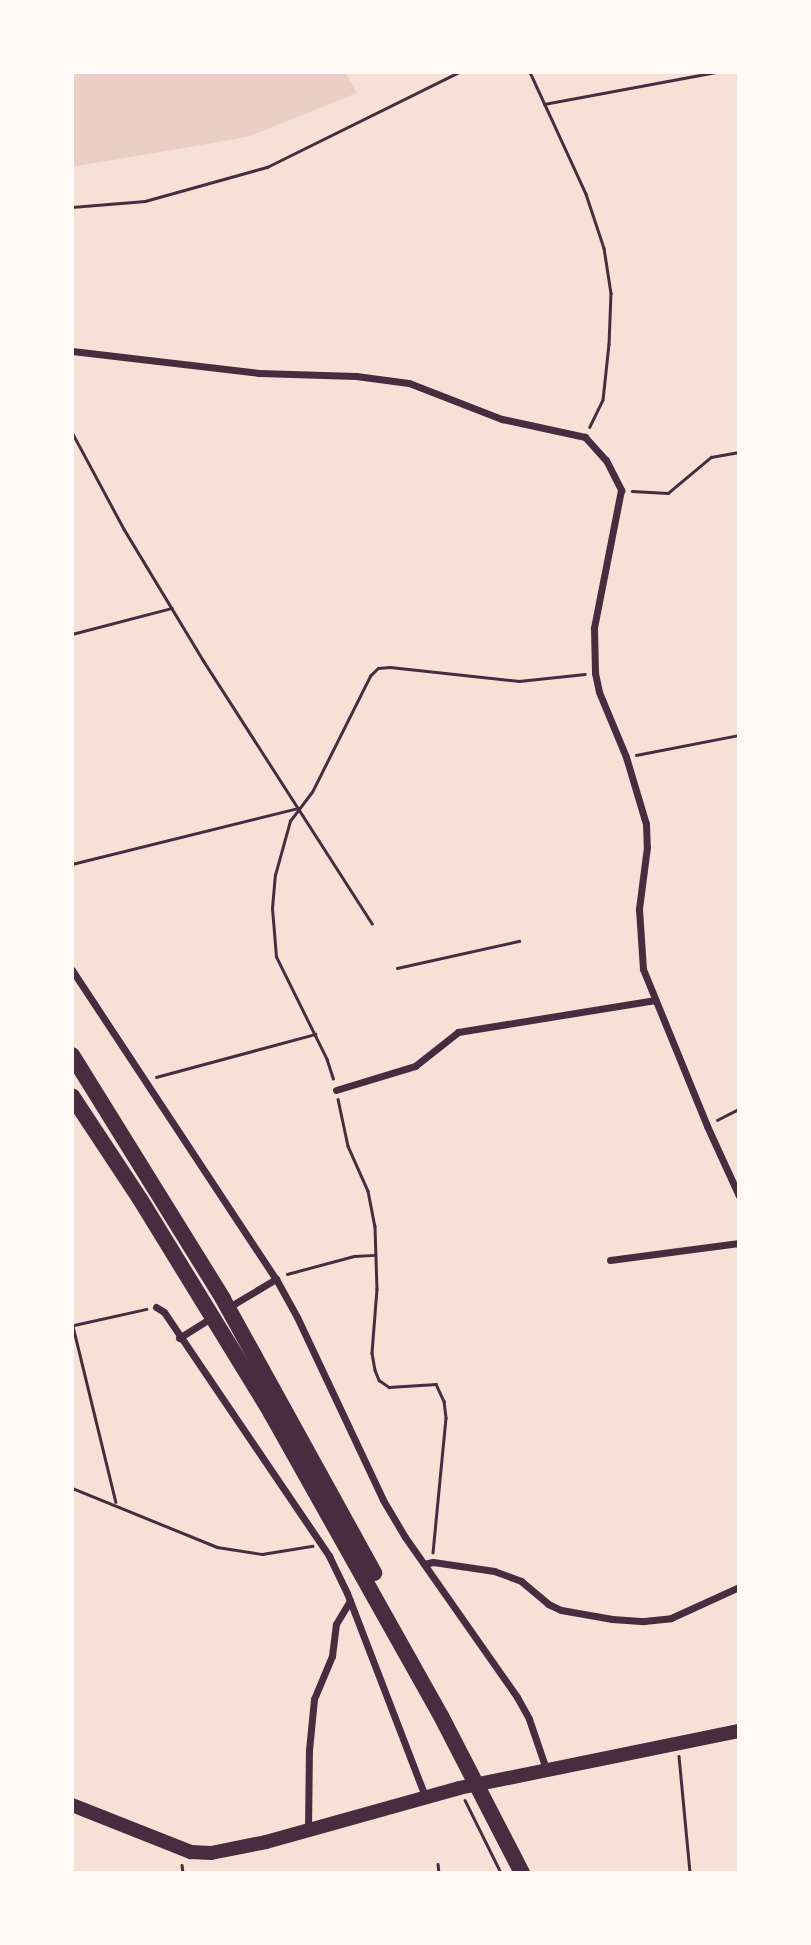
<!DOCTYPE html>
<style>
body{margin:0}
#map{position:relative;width:811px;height:1945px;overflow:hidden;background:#f7e1d7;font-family:Cabin,sans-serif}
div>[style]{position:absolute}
.green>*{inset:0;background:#ebcfc5}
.path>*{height:2.5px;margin:-1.25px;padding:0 1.25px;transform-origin:1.25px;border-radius:1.25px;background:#4a2c40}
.minor>*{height:7px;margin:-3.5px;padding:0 3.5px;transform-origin:3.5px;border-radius:3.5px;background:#4a2c40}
.primary>*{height:14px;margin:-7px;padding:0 7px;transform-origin:7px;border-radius:7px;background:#4a2c40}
.motorway>*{height:16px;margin:-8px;padding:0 8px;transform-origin:8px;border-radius:8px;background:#4a2c40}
span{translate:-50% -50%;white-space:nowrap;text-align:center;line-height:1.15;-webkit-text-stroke:5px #fffaf5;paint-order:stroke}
.frame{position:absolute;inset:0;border:74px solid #fffaf5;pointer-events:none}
</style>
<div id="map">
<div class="green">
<i style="clip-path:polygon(72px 72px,345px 72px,357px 93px,247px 137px,72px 167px)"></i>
</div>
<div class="path">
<i style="left:530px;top:72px;width:134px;rotate:65.3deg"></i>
<i style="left:586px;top:194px;width:57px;rotate:71.6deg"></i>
<i style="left:604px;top:248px;width:46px;rotate:81.2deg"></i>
<i style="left:611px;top:293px;width:51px;rotate:92.2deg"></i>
<i style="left:609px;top:344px;width:56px;rotate:96.1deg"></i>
<i style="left:603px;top:400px;width:30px;rotate:116deg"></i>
<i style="left:544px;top:104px;width:176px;rotate:-10.5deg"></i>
<i style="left:72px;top:207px;width:73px;rotate:-4.7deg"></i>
<i style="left:145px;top:201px;width:127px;rotate:-15.6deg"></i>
<i style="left:267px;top:167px;width:214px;rotate:-26.3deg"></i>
<i style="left:72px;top:432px;width:110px;rotate:61.8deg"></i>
<i style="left:124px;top:529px;width:153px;rotate:58.9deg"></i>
<i style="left:203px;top:660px;width:313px;rotate:57.3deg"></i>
<i style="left:632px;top:491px;width:36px;rotate:3deg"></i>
<i style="left:668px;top:493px;width:56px;rotate:-39.9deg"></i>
<i style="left:711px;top:457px;width:28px;rotate:-10deg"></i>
<i style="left:72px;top:634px;width:103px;rotate:-14.6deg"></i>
<i style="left:636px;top:755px;width:105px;rotate:-11deg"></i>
<i style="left:72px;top:864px;width:233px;rotate:-13.9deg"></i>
<i style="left:397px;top:968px;width:125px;rotate:-12.5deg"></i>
<i style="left:156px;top:1077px;width:165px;rotate:-15.1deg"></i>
<i style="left:333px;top:1079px;width:20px;rotate:-108deg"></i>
<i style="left:327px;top:1060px;width:115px;rotate:-116.3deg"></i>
<i style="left:276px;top:957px;width:49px;rotate:-94.7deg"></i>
<i style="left:272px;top:908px;width:33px;rotate:-85deg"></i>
<i style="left:275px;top:875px;width:56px;rotate:-74.5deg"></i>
<i style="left:290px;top:821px;width:36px;rotate:-53deg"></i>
<i style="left:312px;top:792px;width:130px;rotate:-63.4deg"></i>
<i style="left:370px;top:676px;width:11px;rotate:-45deg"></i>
<i style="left:378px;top:668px;width:12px;rotate:-5deg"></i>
<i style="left:390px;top:667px;width:130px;rotate:6.2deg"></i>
<i style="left:519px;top:681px;width:66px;rotate:-6.1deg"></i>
<i style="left:338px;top:1099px;width:48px;rotate:78deg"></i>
<i style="left:348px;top:1146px;width:49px;rotate:66deg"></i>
<i style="left:368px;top:1191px;width:36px;rotate:79deg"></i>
<i style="left:375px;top:1226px;width:63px;rotate:88.2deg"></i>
<i style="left:377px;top:1289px;width:64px;rotate:94.5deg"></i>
<i style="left:372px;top:1353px;width:17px;rotate:80deg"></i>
<i style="left:375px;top:1370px;width:11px;rotate:68deg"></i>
<i style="left:379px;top:1380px;width:12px;rotate:35deg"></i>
<i style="left:389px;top:1387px;width:47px;rotate:-3.7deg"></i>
<i style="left:436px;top:1384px;width:19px;rotate:65deg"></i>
<i style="left:444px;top:1401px;width:17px;rotate:83deg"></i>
<i style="left:446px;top:1418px;width:135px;rotate:95.5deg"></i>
<i style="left:717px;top:1120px;width:25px;rotate:-27deg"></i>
<i style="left:287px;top:1274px;width:69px;rotate:-15deg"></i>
<i style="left:354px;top:1256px;width:21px;rotate:-3deg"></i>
<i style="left:72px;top:1322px;width:185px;rotate:76.3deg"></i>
<i style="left:74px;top:1325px;width:74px;rotate:-12.5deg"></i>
<i style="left:72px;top:1488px;width:157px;rotate:22.1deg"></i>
<i style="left:217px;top:1547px;width:46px;rotate:8.8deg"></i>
<i style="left:262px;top:1554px;width:51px;rotate:-9.1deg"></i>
<i style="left:679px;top:1756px;width:118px;rotate:84.6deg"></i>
<i style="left:465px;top:1800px;width:81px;rotate:63.7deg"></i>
<i style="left:438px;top:1864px;width:9px;rotate:84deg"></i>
<i style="left:182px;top:1865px;width:8px;rotate:83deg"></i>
</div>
<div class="minor">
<i style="left:72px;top:351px;width:188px;rotate:6.7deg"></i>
<i style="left:259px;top:373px;width:97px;rotate:1.8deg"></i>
<i style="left:356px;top:376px;width:53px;rotate:7.5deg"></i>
<i style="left:409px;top:383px;width:100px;rotate:21.2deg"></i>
<i style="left:502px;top:419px;width:85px;rotate:12.2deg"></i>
<i style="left:585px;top:437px;width:31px;rotate:48deg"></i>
<i style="left:606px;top:460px;width:34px;rotate:63deg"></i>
<i style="left:621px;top:490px;width:141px;rotate:101.1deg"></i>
<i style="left:594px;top:628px;width:45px;rotate:88.7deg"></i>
<i style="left:595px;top:673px;width:19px;rotate:78deg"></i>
<i style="left:599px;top:692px;width:70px;rotate:67.4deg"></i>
<i style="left:626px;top:757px;width:70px;rotate:73.4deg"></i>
<i style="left:646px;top:824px;width:23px;rotate:88deg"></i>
<i style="left:647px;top:847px;width:63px;rotate:97.4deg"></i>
<i style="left:639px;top:909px;width:60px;rotate:86.2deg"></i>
<i style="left:643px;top:969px;width:170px;rotate:67.8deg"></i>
<i style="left:707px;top:1126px;width:77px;rotate:65.4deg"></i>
<i style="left:72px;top:970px;width:370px;rotate:56.6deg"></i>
<i style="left:276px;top:1279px;width:43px;rotate:61.1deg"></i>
<i style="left:297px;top:1317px;width:202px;rotate:64.8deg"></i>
<i style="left:383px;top:1500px;width:43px;rotate:59.3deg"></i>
<i style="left:405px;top:1537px;width:195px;rotate:55deg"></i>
<i style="left:517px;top:1697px;width:25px;rotate:61deg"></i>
<i style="left:529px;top:1719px;width:53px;rotate:71.2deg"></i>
<i style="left:336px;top:1090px;width:83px;rotate:-16.9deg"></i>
<i style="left:415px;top:1066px;width:55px;rotate:-38.3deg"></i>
<i style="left:458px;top:1032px;width:200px;rotate:-9.2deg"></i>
<i style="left:610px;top:1260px;width:130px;rotate:-7.5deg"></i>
<i style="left:156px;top:1307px;width:9px;rotate:32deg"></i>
<i style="left:164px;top:1312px;width:295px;rotate:55.9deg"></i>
<i style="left:329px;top:1556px;width:41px;rotate:64.1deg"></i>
<i style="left:347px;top:1593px;width:217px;rotate:69deg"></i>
<i style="left:229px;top:1307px;width:55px;rotate:-30.8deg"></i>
<i style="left:179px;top:1338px;width:39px;rotate:-32deg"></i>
<i style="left:424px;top:1564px;width:9px;rotate:-13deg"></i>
<i style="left:433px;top:1562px;width:62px;rotate:8.4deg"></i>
<i style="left:494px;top:1571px;width:29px;rotate:20deg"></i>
<i style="left:521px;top:1581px;width:35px;rotate:40deg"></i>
<i style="left:548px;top:1604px;width:14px;rotate:25deg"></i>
<i style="left:561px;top:1610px;width:52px;rotate:10deg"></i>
<i style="left:612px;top:1619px;width:32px;rotate:4deg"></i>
<i style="left:644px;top:1621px;width:27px;rotate:-6deg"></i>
<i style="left:671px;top:1618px;width:75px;rotate:-24.5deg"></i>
<i style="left:308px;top:1829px;width:79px;rotate:-89.3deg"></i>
<i style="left:309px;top:1750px;width:51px;rotate:-84.4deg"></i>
<i style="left:314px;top:1699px;width:47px;rotate:-67.3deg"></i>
<i style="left:332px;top:1656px;width:32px;rotate:-83deg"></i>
<i style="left:336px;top:1624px;width:27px;rotate:-59deg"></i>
</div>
<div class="primary">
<i style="left:72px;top:1805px;width:128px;rotate:21.6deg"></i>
<i style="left:191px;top:1852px;width:20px;rotate:3deg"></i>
<i style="left:211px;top:1853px;width:56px;rotate:-11.3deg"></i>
<i style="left:266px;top:1842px;width:200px;rotate:-15.6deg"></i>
<i style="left:459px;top:1788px;width:286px;rotate:-11.5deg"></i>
</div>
<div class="motorway">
<i style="left:72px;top:1055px;width:287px;rotate:58.2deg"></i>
<i style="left:223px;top:1299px;width:313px;rotate:61.1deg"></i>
<i style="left:72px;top:1096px;width:123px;rotate:56.6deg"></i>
<i style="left:140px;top:1199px;width:251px;rotate:58.5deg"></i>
<i style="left:271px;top:1413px;width:347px;rotate:60.7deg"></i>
<i style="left:441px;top:1716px;width:177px;rotate:62.7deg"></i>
</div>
<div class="frame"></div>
</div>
